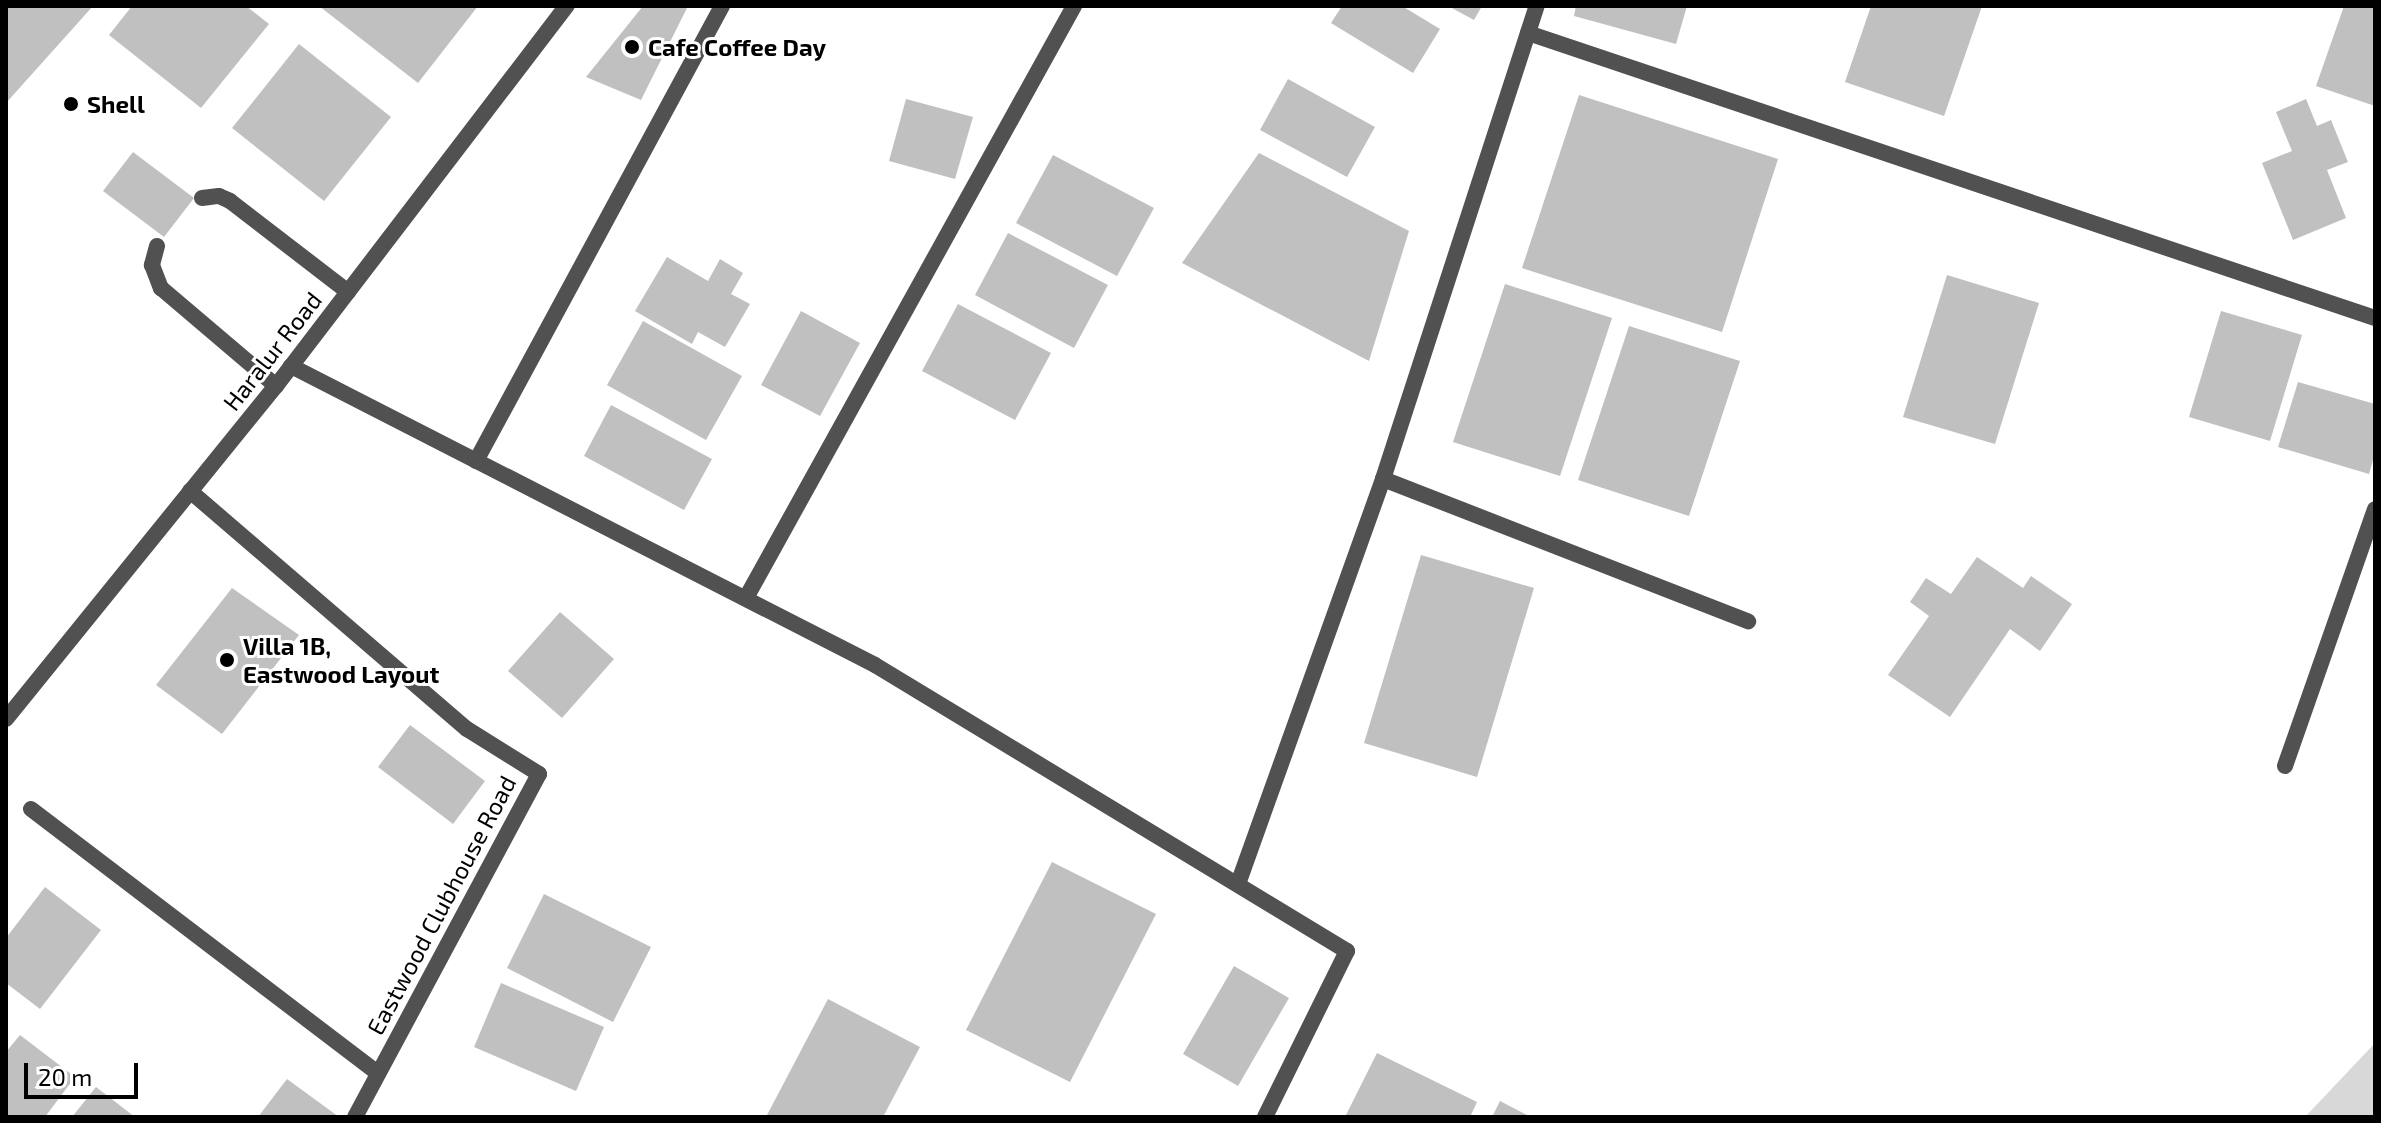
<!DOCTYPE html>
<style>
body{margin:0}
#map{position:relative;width:2381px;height:1123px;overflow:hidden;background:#fff;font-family:"Exo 2",sans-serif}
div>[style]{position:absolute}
.green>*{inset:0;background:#d8d8d8}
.building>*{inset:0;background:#c0c0c0}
.service>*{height:16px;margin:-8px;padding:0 8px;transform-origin:8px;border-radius:8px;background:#515151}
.minor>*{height:16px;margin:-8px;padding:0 8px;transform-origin:8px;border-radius:8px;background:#515151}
.tertiary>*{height:16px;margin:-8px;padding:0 8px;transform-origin:8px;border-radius:8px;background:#515151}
.dots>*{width:22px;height:22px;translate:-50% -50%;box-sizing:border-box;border:4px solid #fff;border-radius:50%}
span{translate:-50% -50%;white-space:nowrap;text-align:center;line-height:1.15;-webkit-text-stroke:6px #fff;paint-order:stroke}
.poi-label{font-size:24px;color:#000;font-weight:700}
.left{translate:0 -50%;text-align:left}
.street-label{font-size:24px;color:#000}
.frame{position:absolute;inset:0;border:8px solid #000;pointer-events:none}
.scale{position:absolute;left:24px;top:1063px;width:114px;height:36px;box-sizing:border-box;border:4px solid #000;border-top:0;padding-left:10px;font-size:24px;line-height:28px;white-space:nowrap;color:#000;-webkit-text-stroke:6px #fff;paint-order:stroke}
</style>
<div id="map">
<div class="green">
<i style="clip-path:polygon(2375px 1043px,2375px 1117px,2305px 1117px)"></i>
</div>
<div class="building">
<i style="clip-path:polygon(6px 6px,93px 6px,6px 103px)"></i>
<i style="clip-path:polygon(132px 6px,246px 6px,269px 24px,201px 108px,109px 35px)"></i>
<i style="clip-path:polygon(319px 6px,478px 6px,418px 83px)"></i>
<i style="clip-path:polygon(643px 6px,688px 6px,641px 100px,586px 77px)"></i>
<i style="clip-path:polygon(1342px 6px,1402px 6px,1440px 29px,1413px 73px,1331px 23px)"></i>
<i style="clip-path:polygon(1448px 6px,1482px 6px,1474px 20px)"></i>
<i style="clip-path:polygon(1576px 6px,1687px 6px,1676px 44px,1574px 16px)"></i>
<i style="clip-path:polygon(1871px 6px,1982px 6px,1944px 116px,1845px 82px)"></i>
<i style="clip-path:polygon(2344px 6px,2375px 6px,2375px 106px,2316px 86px)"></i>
<i style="clip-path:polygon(299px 44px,391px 117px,324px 201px,232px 128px)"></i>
<i style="clip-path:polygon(1288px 79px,1375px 127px,1347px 177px,1260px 130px)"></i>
<i style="clip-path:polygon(1579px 95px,1778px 159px,1722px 332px,1522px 268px)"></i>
<i style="clip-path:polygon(906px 99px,973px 117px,955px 179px,889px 161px)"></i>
<i style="clip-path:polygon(2306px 99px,2317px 126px,2331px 120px,2348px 162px,2327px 170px,2346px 218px,2293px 240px,2262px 163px,2292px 151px,2276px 112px)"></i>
<i style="clip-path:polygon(133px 152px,194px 198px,164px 237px,103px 191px)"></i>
<i style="clip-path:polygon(1259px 153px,1409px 231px,1369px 361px,1182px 263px)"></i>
<i style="clip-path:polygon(1053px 155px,1154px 208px,1117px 276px,1016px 223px)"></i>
<i style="clip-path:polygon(1008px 233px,1108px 285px,1074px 348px,975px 295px)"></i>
<i style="clip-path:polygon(667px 257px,708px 281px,720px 259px,743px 273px,731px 294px,750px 304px,725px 347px,698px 332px,692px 344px,635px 311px)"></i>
<i style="clip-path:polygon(1947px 275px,2039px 303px,1995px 444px,1903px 417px)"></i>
<i style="clip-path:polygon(1505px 284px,1612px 318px,1560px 476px,1453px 442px)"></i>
<i style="clip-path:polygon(958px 304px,1051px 353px,1015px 420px,922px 371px)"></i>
<i style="clip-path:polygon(801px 311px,860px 343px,820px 416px,761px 385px)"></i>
<i style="clip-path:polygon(2221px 311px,2302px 335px,2270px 441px,2189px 417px)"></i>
<i style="clip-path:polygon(643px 321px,742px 376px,706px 440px,607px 385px)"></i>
<i style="clip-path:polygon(1629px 326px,1740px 361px,1689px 516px,1578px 480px)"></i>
<i style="clip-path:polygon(2298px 382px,2375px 404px,2375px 453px,2369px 474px,2278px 447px)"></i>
<i style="clip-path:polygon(611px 405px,712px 459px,684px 510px,584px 456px)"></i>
<i style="clip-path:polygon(1421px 555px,1534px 588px,1477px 777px,1364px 743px)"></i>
<i style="clip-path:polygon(1977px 557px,2023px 588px,2031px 576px,2072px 604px,2040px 651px,2010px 629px,1950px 717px,1888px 675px,1929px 616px,1910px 602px,1926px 578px,1951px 594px)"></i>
<i style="clip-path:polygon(232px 588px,299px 635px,222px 734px,156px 685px)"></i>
<i style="clip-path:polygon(560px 612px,614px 659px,562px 718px,508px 671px)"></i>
<i style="clip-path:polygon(410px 725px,485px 781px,453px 824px,378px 767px)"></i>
<i style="clip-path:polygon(1052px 862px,1156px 914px,1070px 1082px,966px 1030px)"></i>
<i style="clip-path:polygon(45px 887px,101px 930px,40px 1009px,6px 983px,6px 938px)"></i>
<i style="clip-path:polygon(544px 894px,651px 947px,613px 1022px,507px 968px)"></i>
<i style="clip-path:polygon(1234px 966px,1289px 998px,1238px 1086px,1183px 1054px)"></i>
<i style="clip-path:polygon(501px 983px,604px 1027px,576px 1091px,474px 1047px)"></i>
<i style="clip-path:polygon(828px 999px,920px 1047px,883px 1117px,766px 1117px)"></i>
<i style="clip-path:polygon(20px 1035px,75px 1077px,45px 1117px,6px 1117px,6px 1052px)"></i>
<i style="clip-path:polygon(1377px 1053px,1477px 1102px,1470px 1117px,1345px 1117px)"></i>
<i style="clip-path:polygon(287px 1079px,339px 1117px,258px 1117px)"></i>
<i style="clip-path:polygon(96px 1087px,135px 1117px,72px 1117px)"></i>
<i style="clip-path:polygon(1500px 1101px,1531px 1117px,1492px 1117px)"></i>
</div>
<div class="service">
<i style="left:202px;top:198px;width:17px;rotate:-7deg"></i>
<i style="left:219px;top:196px;width:12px;rotate:24deg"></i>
<i style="left:230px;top:201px;width:149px;rotate:37.6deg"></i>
<i style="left:157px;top:246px;width:20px;rotate:105deg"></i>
<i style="left:152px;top:265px;width:25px;rotate:69deg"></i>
<i style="left:161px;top:288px;width:151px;rotate:40.4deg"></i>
</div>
<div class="minor">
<i style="left:1528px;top:33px;width:894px;rotate:18.6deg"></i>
<i style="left:291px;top:366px;width:656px;rotate:27.11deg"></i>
<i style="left:875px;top:665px;width:552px;rotate:31.21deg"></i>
<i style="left:1347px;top:951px;width:185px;rotate:116.3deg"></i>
<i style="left:476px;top:461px;width:517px;rotate:-61.6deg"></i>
<i style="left:1383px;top:479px;width:392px;rotate:21.3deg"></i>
<i style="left:190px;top:491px;width:365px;rotate:40.7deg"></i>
<i style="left:467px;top:729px;width:85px;rotate:32deg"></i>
<i style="left:539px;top:774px;width:389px;rotate:118.2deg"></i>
<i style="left:746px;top:598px;width:677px;rotate:-61.01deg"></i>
<i style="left:2285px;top:766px;width:272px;rotate:-70.7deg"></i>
<i style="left:31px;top:809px;width:436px;rotate:37.3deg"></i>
<i style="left:1238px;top:884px;width:430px;rotate:-70.3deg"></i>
<i style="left:1383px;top:479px;width:497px;rotate:-72deg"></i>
</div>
<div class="tertiary">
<i style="left:6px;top:719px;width:429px;rotate:-51deg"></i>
<i style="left:276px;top:386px;width:479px;rotate:-52.6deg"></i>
</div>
<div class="dots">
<i style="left:632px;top:47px;background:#000"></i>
<i style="left:71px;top:104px;background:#000"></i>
<i style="left:227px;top:660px;background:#000"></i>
</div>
<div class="poi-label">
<span class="left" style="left:648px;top:47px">Cafe Coffee Day</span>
<span class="left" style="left:87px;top:104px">Shell</span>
<span class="left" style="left:243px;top:660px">Villa 1B,<br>Eastwood Layout</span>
</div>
<div class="street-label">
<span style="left:272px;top:351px;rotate:-52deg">Haralur Road</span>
<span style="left:441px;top:905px;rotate:-62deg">Eastwood Clubhouse Road</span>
</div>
<div class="frame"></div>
<div class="scale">20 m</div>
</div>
